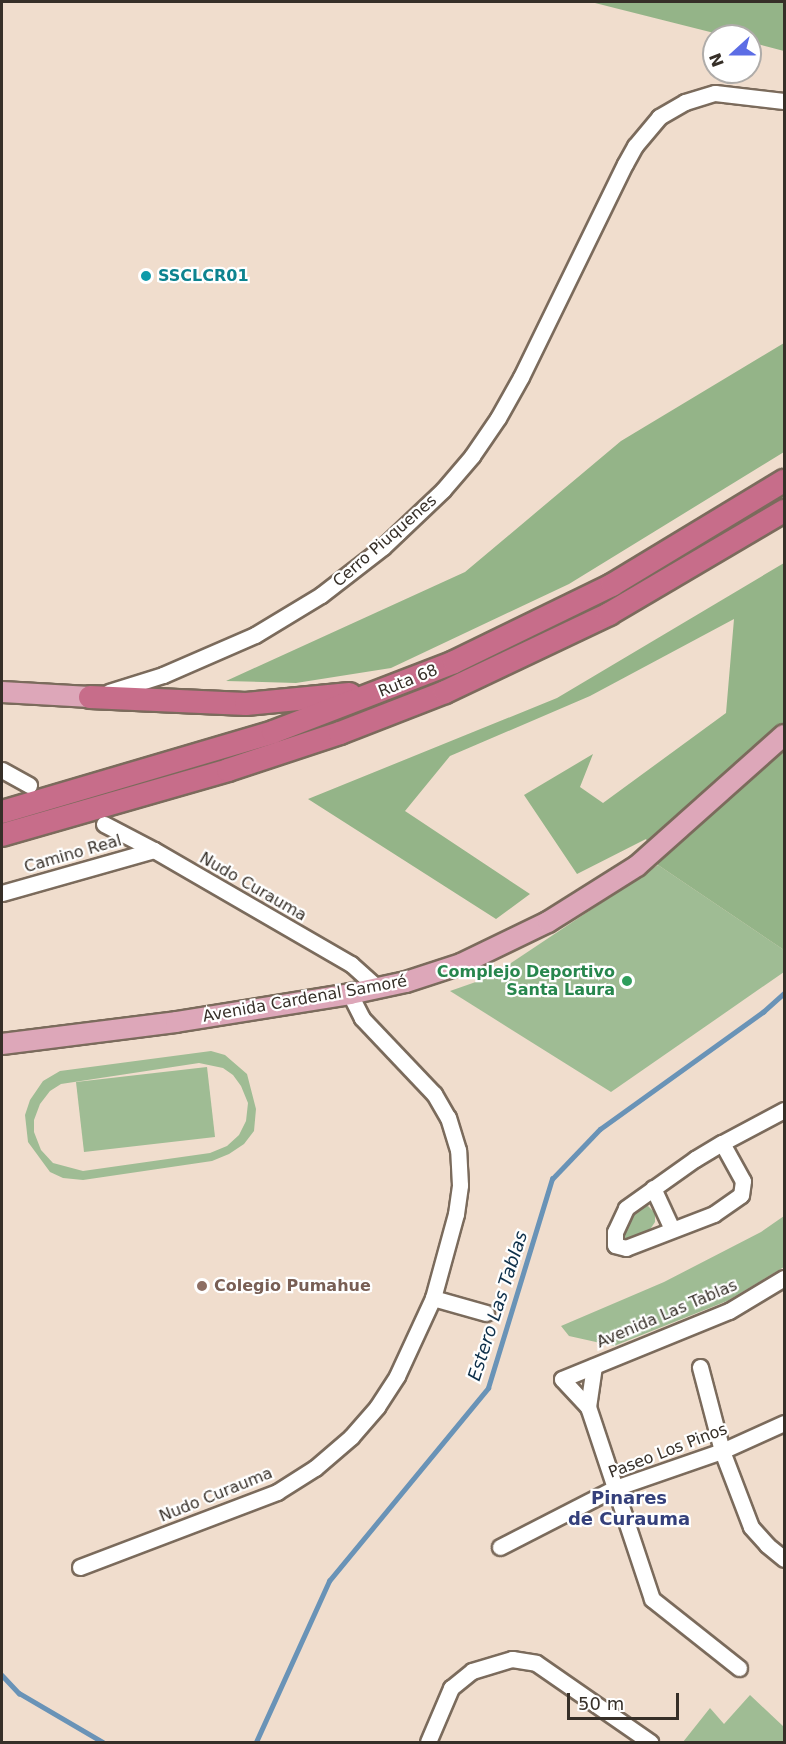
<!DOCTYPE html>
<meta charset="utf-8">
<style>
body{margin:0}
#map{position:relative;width:786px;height:1744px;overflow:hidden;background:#f0ddcd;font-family:"DejaVu Sans",sans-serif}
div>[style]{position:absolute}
.green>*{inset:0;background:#9fbc94}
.forest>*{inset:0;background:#94b488}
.stream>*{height:4.5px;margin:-2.25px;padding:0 2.25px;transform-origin:2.25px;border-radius:2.25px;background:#6993b7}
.roads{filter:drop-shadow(2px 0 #7b6b5c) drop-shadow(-2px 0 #7b6b5c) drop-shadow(0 2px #7b6b5c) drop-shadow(0 -2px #7b6b5c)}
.minor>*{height:15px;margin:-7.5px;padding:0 7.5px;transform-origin:7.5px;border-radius:7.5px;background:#fff}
.major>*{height:20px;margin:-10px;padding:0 10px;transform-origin:10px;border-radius:10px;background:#dda7b9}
.highway>*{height:22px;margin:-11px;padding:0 11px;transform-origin:11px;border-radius:11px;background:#c76d8a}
.dots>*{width:16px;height:16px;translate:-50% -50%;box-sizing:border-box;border:3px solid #fff;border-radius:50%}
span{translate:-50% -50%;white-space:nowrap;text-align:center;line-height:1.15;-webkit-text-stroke:4.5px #fff;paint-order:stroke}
.culture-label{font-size:16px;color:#0d838f;font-weight:700}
.left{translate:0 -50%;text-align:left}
.street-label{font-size:16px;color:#362f28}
.leisure-label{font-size:16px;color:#27864d;font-weight:700}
.right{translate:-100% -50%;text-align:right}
.education-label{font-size:16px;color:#785e54;font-weight:700}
.water-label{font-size:18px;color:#0e304a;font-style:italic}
.neighbourhood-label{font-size:18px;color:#35407b;font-weight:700}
.frame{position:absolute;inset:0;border:3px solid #362f28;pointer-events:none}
.north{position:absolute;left:702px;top:24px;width:60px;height:60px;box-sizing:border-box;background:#fff;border:2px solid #afaca9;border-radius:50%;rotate:249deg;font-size:16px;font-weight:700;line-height:24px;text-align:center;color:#362f28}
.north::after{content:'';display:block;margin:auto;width:21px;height:27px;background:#5c6de5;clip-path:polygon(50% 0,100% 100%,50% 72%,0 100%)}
.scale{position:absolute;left:567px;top:1693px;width:112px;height:27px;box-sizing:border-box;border:3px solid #362f28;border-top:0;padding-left:8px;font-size:18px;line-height:21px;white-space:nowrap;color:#362f28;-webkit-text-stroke:4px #fff;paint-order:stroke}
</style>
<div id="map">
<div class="green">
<i style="clip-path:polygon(658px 865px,784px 950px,784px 972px,611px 1092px,450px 991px,490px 977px)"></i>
<i style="clip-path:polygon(evenodd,211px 1051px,225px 1055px,247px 1074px,256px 1109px,254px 1131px,244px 1144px,229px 1154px,212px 1161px,83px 1180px,63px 1178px,50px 1172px,28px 1142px,25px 1115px,30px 1100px,43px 1081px,60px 1071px,211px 1051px,199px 1063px,223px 1068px,233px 1075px,241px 1086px,248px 1103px,246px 1121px,239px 1135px,227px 1146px,210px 1153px,83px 1171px,53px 1163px,41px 1150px,34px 1132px,34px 1120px,40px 1104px,50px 1091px,61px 1084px,199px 1063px)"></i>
<i style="clip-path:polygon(207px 1067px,215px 1137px,84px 1152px,76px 1082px)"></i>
<i style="clip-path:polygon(648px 1206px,655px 1213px,655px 1222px,649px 1231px,626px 1241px,620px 1237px,637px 1207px)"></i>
<i style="clip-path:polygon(784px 1216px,784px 1267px,727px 1301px,614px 1346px,569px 1336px,561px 1326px,664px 1282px,761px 1232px)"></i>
<i style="clip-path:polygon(750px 1695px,784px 1727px,784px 1742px,683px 1742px,710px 1708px,724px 1724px)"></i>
</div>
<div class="forest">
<i style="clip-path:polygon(591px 2px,784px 2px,784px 51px,750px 42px,750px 36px,726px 36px)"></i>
<i style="clip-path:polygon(784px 343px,784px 452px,569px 584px,391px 668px,296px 683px,226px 681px,465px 572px,621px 441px)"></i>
<i style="clip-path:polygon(784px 563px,784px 950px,658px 865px,646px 839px,577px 874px,524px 795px,593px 754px,580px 787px,603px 803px,726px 713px,734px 619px,590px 696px,450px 756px,405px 811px,530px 894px,496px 919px,308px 799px,557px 698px)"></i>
</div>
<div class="stream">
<i style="left:2px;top:1675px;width:25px;rotate:47deg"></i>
<i style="left:19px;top:1693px;width:97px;rotate:30.3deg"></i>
<i style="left:256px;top:1742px;width:177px;rotate:-65.6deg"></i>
<i style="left:329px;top:1581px;width:250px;rotate:-50.5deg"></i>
<i style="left:488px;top:1388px;width:219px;rotate:-73deg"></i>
<i style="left:552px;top:1179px;width:69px;rotate:-46.2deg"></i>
<i style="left:600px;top:1129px;width:201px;rotate:-35.7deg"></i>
<i style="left:763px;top:1012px;width:28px;rotate:-42deg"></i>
</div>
<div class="roads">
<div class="minor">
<i style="left:109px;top:692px;width:57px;rotate:-17.5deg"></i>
<i style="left:163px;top:675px;width:100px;rotate:-23.5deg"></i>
<i style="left:255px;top:635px;width:77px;rotate:-31.2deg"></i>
<i style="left:321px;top:595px;width:78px;rotate:-37.7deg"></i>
<i style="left:383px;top:547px;width:83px;rotate:-43.5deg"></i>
<i style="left:443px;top:490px;width:45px;rotate:-49.5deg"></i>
<i style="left:472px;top:456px;width:46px;rotate:-55.6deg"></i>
<i style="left:498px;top:418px;width:47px;rotate:-60.7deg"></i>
<i style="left:521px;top:377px;width:237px;rotate:-64deg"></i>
<i style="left:625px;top:164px;width:21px;rotate:-61deg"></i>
<i style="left:635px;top:146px;width:38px;rotate:-50deg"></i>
<i style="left:659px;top:117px;width:30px;rotate:-30deg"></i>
<i style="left:685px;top:102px;width:31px;rotate:-17deg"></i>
<i style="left:715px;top:93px;width:69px;rotate:6.6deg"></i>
<i style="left:2px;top:770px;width:31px;rotate:29deg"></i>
<i style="left:104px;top:824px;width:56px;rotate:27.5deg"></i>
<i style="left:154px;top:850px;width:228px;rotate:30.1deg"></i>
<i style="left:351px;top:964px;width:36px;rotate:42deg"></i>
<i style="left:2px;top:893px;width:158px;rotate:-15.8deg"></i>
<i style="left:722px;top:1143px;width:43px;rotate:61.1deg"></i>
<i style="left:743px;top:1181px;width:14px;rotate:98deg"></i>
<i style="left:741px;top:1195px;width:33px;rotate:145deg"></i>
<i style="left:714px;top:1214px;width:94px;rotate:158.9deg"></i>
<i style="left:626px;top:1248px;width:11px;rotate:-165deg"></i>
<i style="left:615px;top:1245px;width:13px;rotate:-90deg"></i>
<i style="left:615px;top:1232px;width:26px;rotate:-65deg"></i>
<i style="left:626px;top:1208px;width:85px;rotate:-35.4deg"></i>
<i style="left:695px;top:1159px;width:31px;rotate:-31deg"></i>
<i style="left:722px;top:1143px;width:70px;rotate:-28deg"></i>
<i style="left:653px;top:1188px;width:45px;rotate:65.1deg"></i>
<i style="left:433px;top:1298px;width:55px;rotate:15.8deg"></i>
<i style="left:700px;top:1367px;width:87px;rotate:75.3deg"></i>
<i style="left:722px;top:1451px;width:81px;rotate:69.1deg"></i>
<i style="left:751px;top:1527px;width:24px;rotate:48deg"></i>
<i style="left:767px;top:1545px;width:22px;rotate:39deg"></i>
<i style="left:588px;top:1407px;width:41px;rotate:-81.7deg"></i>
<i style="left:500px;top:1547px;width:129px;rotate:-27.2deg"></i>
<i style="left:615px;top:1488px;width:113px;rotate:-19.1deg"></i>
<i style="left:722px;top:1451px;width:68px;rotate:-24.3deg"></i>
<i style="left:80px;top:1567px;width:211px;rotate:-20.8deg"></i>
<i style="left:277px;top:1492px;width:45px;rotate:-32.3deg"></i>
<i style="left:315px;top:1468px;width:48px;rotate:-40.7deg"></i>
<i style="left:351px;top:1437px;width:40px;rotate:-49deg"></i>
<i style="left:377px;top:1407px;width:37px;rotate:-57deg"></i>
<i style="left:397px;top:1376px;width:86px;rotate:-65.2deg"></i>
<i style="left:433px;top:1298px;width:87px;rotate:-74.7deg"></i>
<i style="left:456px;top:1214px;width:29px;rotate:-82deg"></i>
<i style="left:460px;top:1185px;width:35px;rotate:-93deg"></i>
<i style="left:458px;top:1150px;width:34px;rotate:-107deg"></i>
<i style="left:448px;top:1118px;width:28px;rotate:-120deg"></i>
<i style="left:434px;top:1094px;width:105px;rotate:-133.5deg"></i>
<i style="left:362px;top:1018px;width:27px;rotate:-117deg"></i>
<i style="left:739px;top:1668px;width:111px;rotate:-141.6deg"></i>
<i style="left:652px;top:1599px;width:202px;rotate:-108.4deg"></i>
<i style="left:588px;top:1407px;width:38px;rotate:-133deg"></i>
<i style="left:562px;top:1379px;width:180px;rotate:-22.2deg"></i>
<i style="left:729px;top:1311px;width:64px;rotate:-31deg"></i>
<i style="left:428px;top:1742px;width:59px;rotate:-66.9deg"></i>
<i style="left:451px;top:1688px;width:27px;rotate:-39deg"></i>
<i style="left:472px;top:1671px;width:42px;rotate:-16.7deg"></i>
<i style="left:512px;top:1659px;width:24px;rotate:9deg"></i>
<i style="left:536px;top:1663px;width:139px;rotate:34.7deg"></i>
</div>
<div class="major">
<i style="left:2px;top:692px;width:88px;rotate:3.3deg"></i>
<i style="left:2px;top:1044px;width:175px;rotate:-7.2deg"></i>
<i style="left:176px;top:1022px;width:176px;rotate:-9.1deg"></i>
<i style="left:350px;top:994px;width:57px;rotate:-12.1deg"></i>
<i style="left:406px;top:982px;width:58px;rotate:-18.1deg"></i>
<i style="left:461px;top:964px;width:97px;rotate:-25.8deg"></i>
<i style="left:548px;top:922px;width:105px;rotate:-32.2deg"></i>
<i style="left:637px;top:866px;width:197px;rotate:-41.7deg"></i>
</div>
<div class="highway">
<i style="left:90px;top:697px;width:156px;rotate:2.6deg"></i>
<i style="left:246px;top:704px;width:104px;rotate:-5.5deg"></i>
<i style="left:2px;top:812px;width:283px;rotate:-16.4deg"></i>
<i style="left:273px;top:732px;width:194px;rotate:-21.1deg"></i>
<i style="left:454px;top:662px;width:176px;rotate:-26deg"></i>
<i style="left:612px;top:585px;width:201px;rotate:-31.2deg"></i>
<i style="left:2px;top:835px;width:235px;rotate:-16deg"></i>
<i style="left:228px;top:770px;width:118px;rotate:-18.3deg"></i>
<i style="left:340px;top:733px;width:113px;rotate:-21.3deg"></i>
<i style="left:445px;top:692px;width:182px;rotate:-25.4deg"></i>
<i style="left:609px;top:614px;width:203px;rotate:-30.5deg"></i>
</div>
</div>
<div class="dots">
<i style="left:146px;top:276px;background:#0f9aa8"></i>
<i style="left:627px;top:981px;background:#2e9e5b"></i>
<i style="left:202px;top:1286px;background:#8d6e63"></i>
</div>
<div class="culture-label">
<span class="left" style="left:158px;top:276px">SSCLCR01</span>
</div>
<div class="street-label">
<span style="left:385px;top:541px;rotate:-41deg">Cerro Piuquenes</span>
<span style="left:408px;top:681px;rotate:-22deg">Ruta 68</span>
<span style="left:73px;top:854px;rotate:-16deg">Camino Real</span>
<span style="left:253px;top:887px;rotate:30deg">Nudo Curauma</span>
<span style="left:305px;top:999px;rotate:-10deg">Avenida Cardenal Samoré</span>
<span style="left:667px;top:1314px;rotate:-23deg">Avenida Las Tablas</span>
<span style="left:668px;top:1451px;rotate:-21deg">Paseo Los Pinos</span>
<span style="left:216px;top:1495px;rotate:-22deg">Nudo Curauma</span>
</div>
<div class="leisure-label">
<span class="right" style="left:615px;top:981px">Complejo Deportivo<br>Santa Laura</span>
</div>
<div class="education-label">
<span class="left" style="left:214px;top:1286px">Colegio Pumahue</span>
</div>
<div class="water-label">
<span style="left:498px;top:1306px;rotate:-72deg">Estero Las Tablas</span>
</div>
<div class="neighbourhood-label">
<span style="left:629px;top:1509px">Pinares<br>de Curauma</span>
</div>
<div class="frame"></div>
<div class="north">N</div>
<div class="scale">50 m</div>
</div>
